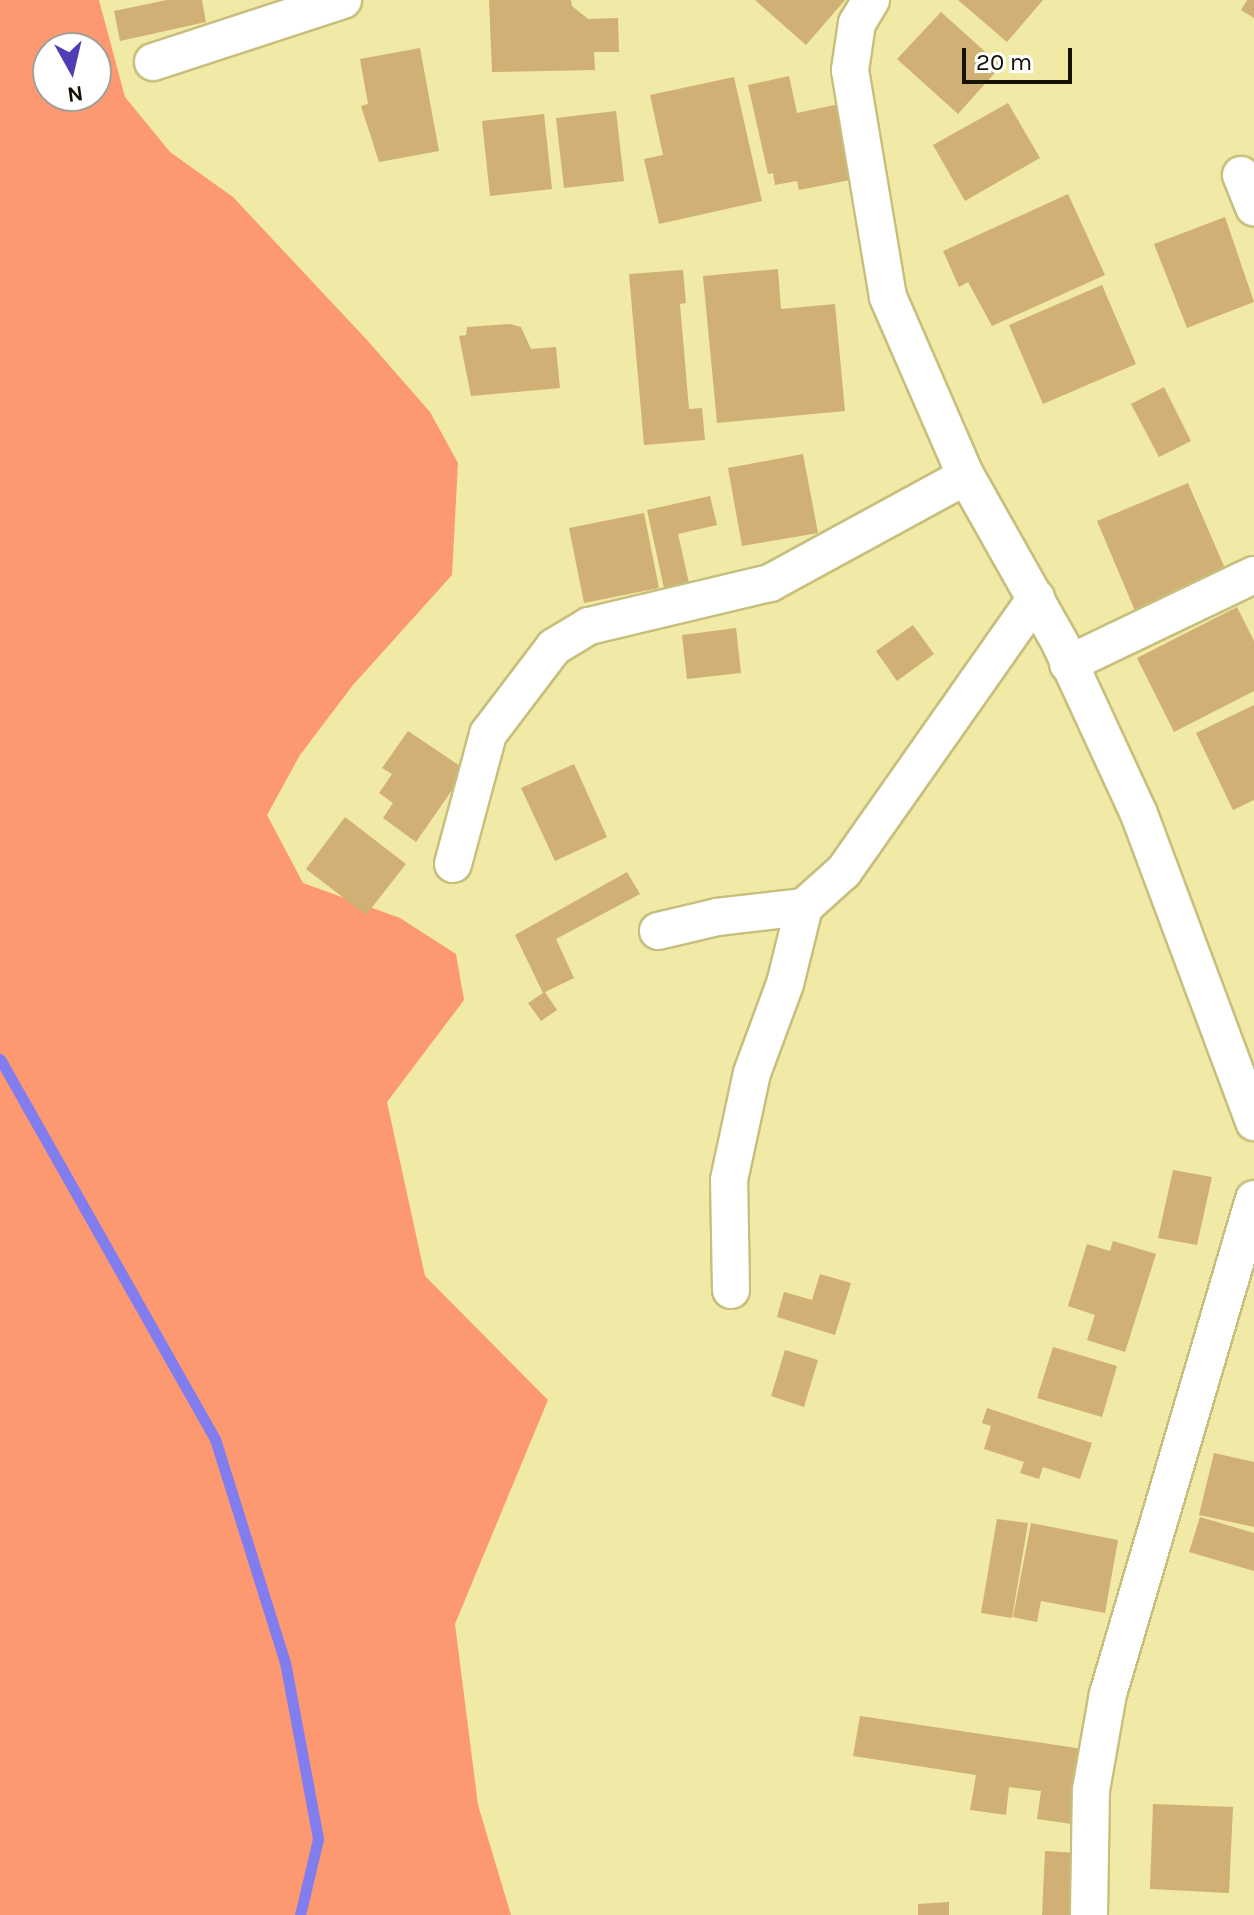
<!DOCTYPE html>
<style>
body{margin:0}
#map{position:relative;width:1254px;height:1915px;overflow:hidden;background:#f1e9a6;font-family:Karla,sans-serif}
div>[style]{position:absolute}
.forest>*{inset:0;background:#fd9970}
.stream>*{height:11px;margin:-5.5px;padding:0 5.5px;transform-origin:5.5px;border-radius:5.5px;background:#827dee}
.building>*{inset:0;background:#d0b074}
.roads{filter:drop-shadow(2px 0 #c7bf7d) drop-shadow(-2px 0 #c7bf7d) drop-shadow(0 2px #c7bf7d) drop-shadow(0 -2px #c7bf7d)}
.street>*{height:36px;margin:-18px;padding:0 18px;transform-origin:18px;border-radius:18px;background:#fff}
span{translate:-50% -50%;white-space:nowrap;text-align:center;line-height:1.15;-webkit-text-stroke:8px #fff;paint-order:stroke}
.north{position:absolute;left:32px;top:32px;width:80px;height:80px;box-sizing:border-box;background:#fff;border:2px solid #a1a099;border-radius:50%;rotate:172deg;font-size:22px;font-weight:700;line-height:32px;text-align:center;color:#151200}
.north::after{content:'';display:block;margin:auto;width:28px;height:36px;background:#4e3db5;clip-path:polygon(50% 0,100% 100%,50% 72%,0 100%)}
.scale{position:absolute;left:962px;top:48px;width:110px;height:36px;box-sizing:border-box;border:4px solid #151200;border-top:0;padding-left:10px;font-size:24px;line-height:28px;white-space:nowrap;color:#151200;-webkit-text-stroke:6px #fff;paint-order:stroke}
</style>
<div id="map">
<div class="forest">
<i style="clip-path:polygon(evenodd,0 0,99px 0,125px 97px,170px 152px,233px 197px,367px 340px,430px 412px,458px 463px,452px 575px,353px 685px,300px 755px,267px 815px,303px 883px,400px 918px,456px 954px,464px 1000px,387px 1102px,425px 1276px,548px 1400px,455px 1624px,478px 1805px,511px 1915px,0 1915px,0 0,48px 48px,96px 48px,96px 96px,48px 96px,48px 48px)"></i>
</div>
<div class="stream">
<i style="left:0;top:1059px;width:437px;rotate:60.5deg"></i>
<i style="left:215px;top:1439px;width:234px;rotate:72.6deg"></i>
<i style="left:285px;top:1662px;width:180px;rotate:79.4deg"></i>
<i style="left:318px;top:1839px;width:78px;rotate:103.3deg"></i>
</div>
<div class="building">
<i style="clip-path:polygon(167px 0,202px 0,206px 22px,120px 41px,114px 11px)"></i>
<i style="clip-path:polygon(489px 0,571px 0,572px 6px,588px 19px,618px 18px,619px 52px,594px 52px,595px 70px,492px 72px)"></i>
<i style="clip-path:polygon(755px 0,845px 0,806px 45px)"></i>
<i style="clip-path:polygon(958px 0,1043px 0,1007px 42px)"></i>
<i style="clip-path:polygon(1247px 0,1254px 0,1254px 18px,1241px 10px)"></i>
<i style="clip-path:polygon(941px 12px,1001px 66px,958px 114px,897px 59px)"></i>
<i style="clip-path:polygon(420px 48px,439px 151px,379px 162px,361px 106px,368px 104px,360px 59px)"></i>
<i style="clip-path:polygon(789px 76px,797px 113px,839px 104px,855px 179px,799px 190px,797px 181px,775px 185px,773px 173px,768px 174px,748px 85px)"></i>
<i style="clip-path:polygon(734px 77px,762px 201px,659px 224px,644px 159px,663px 155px,650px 95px)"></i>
<i style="clip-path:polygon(1008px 103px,1040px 158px,965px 201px,933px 145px)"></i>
<i style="clip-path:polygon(616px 111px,624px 181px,564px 188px,556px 118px)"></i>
<i style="clip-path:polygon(544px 114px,552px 189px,490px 196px,482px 121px)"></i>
<i style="clip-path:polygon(1068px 194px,1105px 275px,992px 326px,968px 282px,959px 287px,943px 251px)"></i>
<i style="clip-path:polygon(1225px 217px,1254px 302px,1187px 328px,1154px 244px)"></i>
<i style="clip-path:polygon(778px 269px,781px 309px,835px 304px,845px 411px,717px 423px,703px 276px)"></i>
<i style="clip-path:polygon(683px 270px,686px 303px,680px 304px,689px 409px,702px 408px,705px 440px,644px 445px,629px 274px)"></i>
<i style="clip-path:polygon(1102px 285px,1136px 364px,1043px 404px,1009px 325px)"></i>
<i style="clip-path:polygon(510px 324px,521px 327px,531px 349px,556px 347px,560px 388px,471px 396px,459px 336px,466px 335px,467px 327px)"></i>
<i style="clip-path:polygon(1164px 387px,1191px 441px,1159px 457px,1131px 404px)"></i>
<i style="clip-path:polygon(803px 454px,818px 533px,742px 546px,728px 468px)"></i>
<i style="clip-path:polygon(1188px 483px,1230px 580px,1136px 613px,1097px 521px)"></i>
<i style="clip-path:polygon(710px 496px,717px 525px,678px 534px,689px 583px,664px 588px,647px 510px)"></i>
<i style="clip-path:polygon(644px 513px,659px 588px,584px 603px,569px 528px)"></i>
<i style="clip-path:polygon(1237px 607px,1254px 641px,1254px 691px,1174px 732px,1137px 658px)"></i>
<i style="clip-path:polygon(913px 625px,934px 654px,897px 681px,876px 651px)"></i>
<i style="clip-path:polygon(736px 628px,741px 673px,687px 679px,682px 635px)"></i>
<i style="clip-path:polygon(1254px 705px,1254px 800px,1233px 810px,1196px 733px)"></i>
<i style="clip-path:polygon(408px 731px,466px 770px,416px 842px,383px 818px,393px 803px,379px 793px,392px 774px,382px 768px)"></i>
<i style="clip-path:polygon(574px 764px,607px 837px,555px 861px,521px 788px)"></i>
<i style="clip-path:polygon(345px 817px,406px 864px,366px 915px,306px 869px)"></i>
<i style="clip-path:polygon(627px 872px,640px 894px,556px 939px,574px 978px,545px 992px,557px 1010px,541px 1021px,528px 1003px,543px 993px,515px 935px)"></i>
<i style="clip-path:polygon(1173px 1170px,1212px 1177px,1197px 1245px,1158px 1238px)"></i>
<i style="clip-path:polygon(1113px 1241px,1156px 1254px,1125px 1352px,1087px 1340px,1095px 1315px,1068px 1306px,1087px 1244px,1110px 1251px)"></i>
<i style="clip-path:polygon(820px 1274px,851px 1283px,835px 1335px,777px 1317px,784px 1292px,812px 1300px)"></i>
<i style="clip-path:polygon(1053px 1347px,1117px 1366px,1102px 1417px,1037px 1398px)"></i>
<i style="clip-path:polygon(785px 1350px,818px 1360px,804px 1407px,771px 1396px)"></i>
<i style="clip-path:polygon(987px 1408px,1092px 1443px,1080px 1479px,1043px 1467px,1039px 1479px,1020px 1473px,1024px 1462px,984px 1449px,991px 1426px,982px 1423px)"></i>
<i style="clip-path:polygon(1214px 1453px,1254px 1462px,1254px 1527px,1199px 1515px)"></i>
<i style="clip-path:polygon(1200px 1517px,1254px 1533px,1254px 1571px,1189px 1552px)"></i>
<i style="clip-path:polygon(997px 1519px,1028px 1523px,1012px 1618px,981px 1613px)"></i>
<i style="clip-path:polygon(1031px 1523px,1118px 1540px,1105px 1613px,1041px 1601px,1037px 1622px,1013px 1617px)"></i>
<i style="clip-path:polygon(860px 1716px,1083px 1749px,1072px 1824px,1037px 1819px,1041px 1791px,1009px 1787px,1006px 1815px,970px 1810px,976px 1775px,853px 1756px)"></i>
<i style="clip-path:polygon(1153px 1804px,1233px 1807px,1229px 1893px,1150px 1889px)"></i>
<i style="clip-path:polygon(1045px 1851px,1078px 1853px,1075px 1915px,1042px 1915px)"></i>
<i style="clip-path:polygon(949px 1902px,949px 1915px,918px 1915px,918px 1904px)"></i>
</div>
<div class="roads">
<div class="street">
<i style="left:871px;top:0;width:27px;rotate:121deg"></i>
<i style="left:857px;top:23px;width:48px;rotate:98.5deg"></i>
<i style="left:850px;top:70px;width:230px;rotate:80.5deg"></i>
<i style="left:888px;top:297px;width:195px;rotate:66.5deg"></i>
<i style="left:966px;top:476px;width:192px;rotate:60.6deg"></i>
<i style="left:1060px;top:643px;width:188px;rotate:65.2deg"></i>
<i style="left:1139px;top:814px;width:329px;rotate:69.5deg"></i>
<i style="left:153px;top:62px;width:200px;rotate:-18.1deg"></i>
<i style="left:1241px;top:175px;width:35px;rotate:68deg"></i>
<i style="left:1068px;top:664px;width:206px;rotate:-25.6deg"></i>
<i style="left:453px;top:864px;width:135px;rotate:-74.9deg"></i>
<i style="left:488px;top:734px;width:109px;rotate:-52.8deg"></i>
<i style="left:554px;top:647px;width:41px;rotate:-31deg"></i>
<i style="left:589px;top:626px;width:186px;rotate:-13.4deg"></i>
<i style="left:770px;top:583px;width:223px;rotate:-28.6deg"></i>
<i style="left:658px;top:931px;width:61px;rotate:-13.3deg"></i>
<i style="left:717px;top:917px;width:88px;rotate:-6.6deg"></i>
<i style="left:804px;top:907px;width:54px;rotate:-42deg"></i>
<i style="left:844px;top:871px;width:334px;rotate:-54.9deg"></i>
<i style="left:731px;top:1290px;width:110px;rotate:-91deg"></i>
<i style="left:729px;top:1180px;width:109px;rotate:-77.9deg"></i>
<i style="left:752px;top:1073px;width:95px;rotate:-69.7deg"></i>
<i style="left:785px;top:984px;width:79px;rotate:-76.1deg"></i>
<i style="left:1089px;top:1915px;width:125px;rotate:-89.1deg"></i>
<i style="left:1091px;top:1790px;width:97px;rotate:-80deg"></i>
<i style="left:1108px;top:1694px;width:516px;rotate:-73.57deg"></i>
</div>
</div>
<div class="north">N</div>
<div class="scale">20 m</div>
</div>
